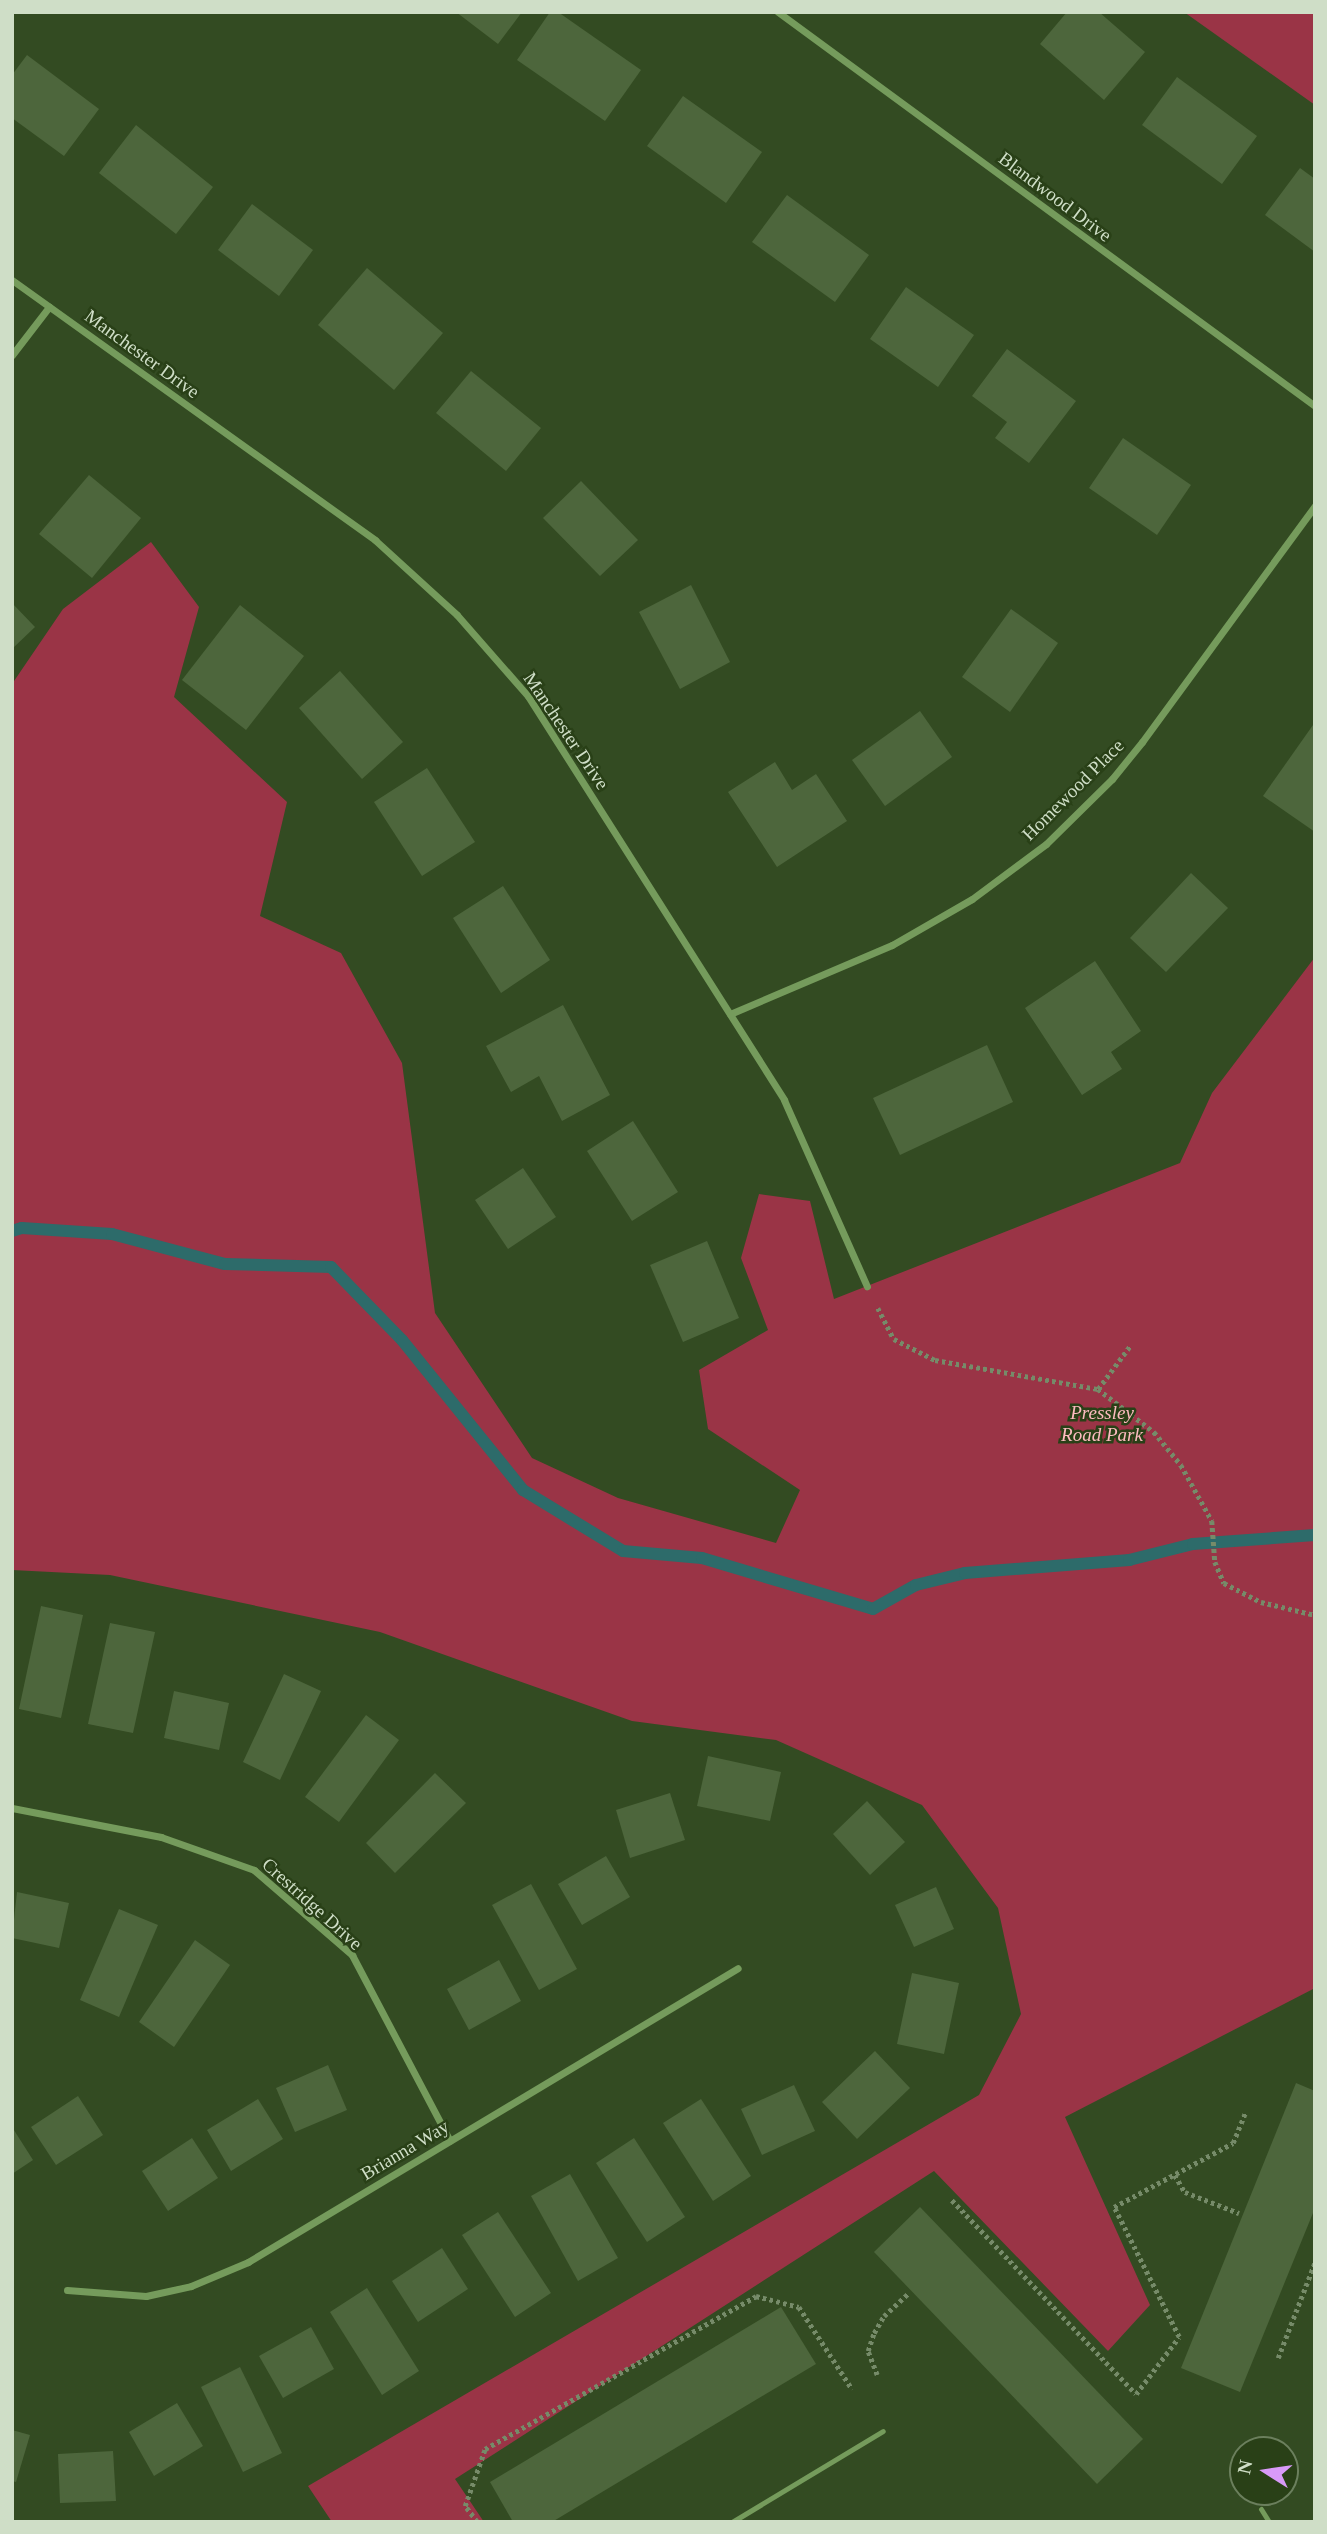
<!DOCTYPE html>
<style>
body{margin:0}
#map{position:relative;width:1327px;height:2534px;overflow:hidden;background:#334b22;font-family:"Times New Roman",serif}
div>[style]{position:absolute}
.green>*{inset:0;background:#9a3446}
.stream>*{height:12px;margin:-6px;padding:0 6px;transform-origin:6px;border-radius:6px;background:#2d6b6a}
.building>*{inset:0;background:#4d663c}
.path>*{height:4.5px;margin-top:-2.25px;transform-origin:0;background:repeating-linear-gradient(90deg,#768b69 0 3.5px,transparent 0 7px)}
.service>*{height:5px;margin:-2.5px;padding:0 2.5px;transform-origin:2.5px;border-radius:2.5px;background:#759b5c}
.minor>*{height:7px;margin:-3.5px;padding:0 3.5px;transform-origin:3.5px;border-radius:3.5px;background:#759b5c}
span{translate:-50% -50%;white-space:nowrap;text-align:center;line-height:1.15;-webkit-text-stroke:5px #294017;paint-order:stroke}
.street-label{font-size:19px;color:#cfdec7}
.park-label{font-size:19px;color:#fdbbc0;font-style:italic}
.frame{position:absolute;inset:0;border:14px solid #cfdec7;pointer-events:none}
.north{position:absolute;left:1229px;top:2436px;width:70px;height:70px;box-sizing:border-box;background:#294017;border:2px solid #6b7f5d;border-radius:50%;rotate:282deg;font-size:19px;font-weight:700;line-height:28px;text-align:center;color:#cfdec7}
.north::after{content:'';display:block;margin:auto;width:24px;height:32px;background:#d89af8;clip-path:polygon(50% 0,100% 100%,50% 72%,0 100%)}
</style>
<div id="map">
<div class="green">
<i style="clip-path:polygon(1184px 12px,1315px 12px,1315px 105px)"></i>
<i style="clip-path:polygon(151px 542px,199px 607px,174px 697px,287px 802px,260px 916px,341px 953px,402px 1063px,435px 1313px,532px 1458px,618px 1498px,776px 1543px,800px 1490px,708px 1429px,699px 1370px,768px 1330px,741px 1258px,759px 1194px,810px 1201px,834px 1299px,1180px 1163px,1212px 1093px,1315px 957px,1315px 1988px,1065px 2117px,1150px 2305px,1108px 2351px,934px 2171px,455px 2479px,484px 2522px,332px 2522px,308px 2486px,979px 2095px,1021px 2014px,998px 1908px,922px 1805px,776px 1740px,632px 1721px,380px 1632px,110px 1575px,12px 1570px,12px 684px,63px 609px)"></i>
</div>
<div class="stream">
<i style="left:12px;top:1231px;width:10px;rotate:-17deg"></i>
<i style="left:22px;top:1228px;width:90px;rotate:3.8deg"></i>
<i style="left:112px;top:1234px;width:117px;rotate:14.9deg"></i>
<i style="left:225px;top:1264px;width:106px;rotate:1.6deg"></i>
<i style="left:331px;top:1267px;width:102px;rotate:45.8deg"></i>
<i style="left:402px;top:1340px;width:193px;rotate:51.1deg"></i>
<i style="left:523px;top:1490px;width:117px;rotate:31.4deg"></i>
<i style="left:623px;top:1551px;width:79px;rotate:5.1deg"></i>
<i style="left:702px;top:1558px;width:178px;rotate:16.6deg"></i>
<i style="left:873px;top:1609px;width:49px;rotate:-29.2deg"></i>
<i style="left:916px;top:1585px;width:50px;rotate:-13.8deg"></i>
<i style="left:965px;top:1573px;width:165px;rotate:-4.5deg"></i>
<i style="left:1129px;top:1560px;width:66px;rotate:-14deg"></i>
<i style="left:1193px;top:1544px;width:122px;rotate:-4.2deg"></i>
</div>
<div class="building">
<i style="clip-path:polygon(456px 12px,522px 12px,498px 44px)"></i>
<i style="clip-path:polygon(550px 12px,558px 12px,641px 70px,605px 121px,517px 60px)"></i>
<i style="clip-path:polygon(1067px 12px,1099px 12px,1145px 52px,1104px 100px,1040px 44px)"></i>
<i style="clip-path:polygon(27px 55px,99px 109px,64px 156px,12px 118px,12px 75px)"></i>
<i style="clip-path:polygon(1177px 77px,1257px 136px,1222px 184px,1142px 125px)"></i>
<i style="clip-path:polygon(683px 96px,762px 152px,726px 203px,647px 146px)"></i>
<i style="clip-path:polygon(136px 125px,213px 187px,176px 234px,99px 173px)"></i>
<i style="clip-path:polygon(1300px 168px,1315px 179px,1315px 252px,1265px 215px)"></i>
<i style="clip-path:polygon(787px 195px,869px 255px,835px 302px,752px 242px)"></i>
<i style="clip-path:polygon(252px 204px,313px 250px,279px 296px,218px 250px)"></i>
<i style="clip-path:polygon(367px 268px,443px 333px,394px 390px,318px 325px)"></i>
<i style="clip-path:polygon(906px 287px,974px 335px,938px 387px,870px 339px)"></i>
<i style="clip-path:polygon(1007px 349px,1076px 401px,1029px 463px,995px 438px,1007px 422px,972px 396px)"></i>
<i style="clip-path:polygon(471px 371px,541px 428px,506px 471px,436px 413px)"></i>
<i style="clip-path:polygon(1123px 438px,1191px 485px,1157px 535px,1089px 488px)"></i>
<i style="clip-path:polygon(89px 475px,141px 518px,92px 578px,39px 534px)"></i>
<i style="clip-path:polygon(581px 481px,638px 540px,600px 576px,543px 518px)"></i>
<i style="clip-path:polygon(691px 585px,730px 662px,680px 689px,639px 612px)"></i>
<i style="clip-path:polygon(12px 603px,35px 627px,12px 649px)"></i>
<i style="clip-path:polygon(240px 605px,304px 656px,246px 730px,182px 680px)"></i>
<i style="clip-path:polygon(1011px 609px,1058px 643px,1010px 712px,962px 677px)"></i>
<i style="clip-path:polygon(340px 671px,403px 742px,362px 779px,299px 708px)"></i>
<i style="clip-path:polygon(920px 711px,952px 757px,885px 806px,852px 760px)"></i>
<i style="clip-path:polygon(1313px 725px,1315px 726px,1315px 832px,1263px 796px)"></i>
<i style="clip-path:polygon(775px 762px,792px 790px,816px 774px,847px 821px,777px 867px,728px 792px)"></i>
<i style="clip-path:polygon(427px 768px,475px 842px,422px 876px,374px 802px)"></i>
<i style="clip-path:polygon(1191px 873px,1228px 908px,1166px 972px,1130px 938px)"></i>
<i style="clip-path:polygon(503px 886px,550px 960px,501px 993px,453px 918px)"></i>
<i style="clip-path:polygon(1095px 961px,1141px 1031px,1111px 1052px,1122px 1069px,1082px 1095px,1025px 1008px)"></i>
<i style="clip-path:polygon(563px 1005px,610px 1095px,562px 1121px,539px 1076px,511px 1092px,486px 1046px)"></i>
<i style="clip-path:polygon(987px 1045px,1013px 1102px,900px 1155px,873px 1098px)"></i>
<i style="clip-path:polygon(633px 1121px,678px 1192px,632px 1221px,587px 1151px)"></i>
<i style="clip-path:polygon(523px 1168px,556px 1217px,508px 1249px,475px 1200px)"></i>
<i style="clip-path:polygon(707px 1241px,739px 1318px,683px 1342px,650px 1265px)"></i>
<i style="clip-path:polygon(41px 1606px,83px 1615px,61px 1718px,19px 1709px)"></i>
<i style="clip-path:polygon(110px 1623px,155px 1632px,133px 1733px,88px 1724px)"></i>
<i style="clip-path:polygon(284px 1674px,321px 1691px,280px 1780px,243px 1762px)"></i>
<i style="clip-path:polygon(174px 1691px,229px 1703px,219px 1750px,164px 1738px)"></i>
<i style="clip-path:polygon(366px 1715px,399px 1740px,339px 1822px,305px 1797px)"></i>
<i style="clip-path:polygon(708px 1756px,781px 1772px,770px 1821px,697px 1806px)"></i>
<i style="clip-path:polygon(435px 1773px,466px 1803px,395px 1873px,366px 1843px)"></i>
<i style="clip-path:polygon(670px 1793px,685px 1840px,630px 1858px,616px 1810px)"></i>
<i style="clip-path:polygon(867px 1801px,905px 1842px,870px 1875px,833px 1834px)"></i>
<i style="clip-path:polygon(606px 1856px,630px 1897px,582px 1925px,558px 1884px)"></i>
<i style="clip-path:polygon(531px 1884px,577px 1969px,539px 1990px,492px 1905px)"></i>
<i style="clip-path:polygon(936px 1887px,954px 1929px,914px 1947px,895px 1905px)"></i>
<i style="clip-path:polygon(17px 1892px,69px 1903px,59px 1948px,12px 1938px)"></i>
<i style="clip-path:polygon(119px 1909px,158px 1925px,119px 2017px,80px 2000px)"></i>
<i style="clip-path:polygon(195px 1940px,230px 1965px,174px 2047px,139px 2022px)"></i>
<i style="clip-path:polygon(499px 1960px,521px 2001px,469px 2030px,447px 1989px)"></i>
<i style="clip-path:polygon(912px 1973px,959px 1983px,944px 2054px,897px 2044px)"></i>
<i style="clip-path:polygon(875px 2051px,910px 2088px,857px 2139px,822px 2102px)"></i>
<i style="clip-path:polygon(328px 2065px,347px 2110px,295px 2132px,276px 2088px)"></i>
<i style="clip-path:polygon(1296px 2083px,1315px 2091px,1315px 2208px,1240px 2392px,1181px 2368px)"></i>
<i style="clip-path:polygon(794px 2085px,815px 2131px,762px 2155px,741px 2109px)"></i>
<i style="clip-path:polygon(78px 2096px,103px 2135px,56px 2165px,31px 2127px)"></i>
<i style="clip-path:polygon(258px 2099px,283px 2139px,231px 2171px,207px 2130px)"></i>
<i style="clip-path:polygon(701px 2099px,751px 2176px,713px 2201px,663px 2123px)"></i>
<i style="clip-path:polygon(12px 2127px,33px 2160px,12px 2174px)"></i>
<i style="clip-path:polygon(192px 2138px,218px 2178px,168px 2211px,142px 2171px)"></i>
<i style="clip-path:polygon(634px 2138px,685px 2217px,647px 2242px,596px 2163px)"></i>
<i style="clip-path:polygon(570px 2174px,618px 2258px,578px 2281px,531px 2196px)"></i>
<i style="clip-path:polygon(920px 2207px,1143px 2439px,1097px 2484px,874px 2252px)"></i>
<i style="clip-path:polygon(498px 2212px,551px 2293px,515px 2317px,462px 2235px)"></i>
<i style="clip-path:polygon(442px 2248px,468px 2289px,418px 2322px,392px 2281px)"></i>
<i style="clip-path:polygon(367px 2288px,419px 2371px,382px 2395px,330px 2312px)"></i>
<i style="clip-path:polygon(781px 2307px,816px 2364px,552px 2522px,513px 2522px,490px 2482px)"></i>
<i style="clip-path:polygon(311px 2327px,334px 2369px,283px 2398px,259px 2356px)"></i>
<i style="clip-path:polygon(240px 2367px,282px 2453px,243px 2472px,201px 2387px)"></i>
<i style="clip-path:polygon(177px 2403px,203px 2446px,154px 2476px,129px 2432px)"></i>
<i style="clip-path:polygon(12px 2430px,30px 2435px,16px 2482px,12px 2481px)"></i>
<i style="clip-path:polygon(113px 2451px,116px 2501px,60px 2503px,58px 2454px)"></i>
</div>
<div class="path">
<i style="left:878px;top:1308px;width:35px;rotate:63deg"></i>
<i style="left:894px;top:1339px;width:46px;rotate:27.1deg"></i>
<i style="left:935px;top:1360px;width:166px;rotate:10.1deg"></i>
<i style="left:1098px;top:1389px;width:71px;rotate:37.5deg"></i>
<i style="left:1154px;top:1432px;width:43px;rotate:50.7deg"></i>
<i style="left:1181px;top:1465px;width:64px;rotate:61deg"></i>
<i style="left:1212px;top:1521px;width:41px;rotate:85.8deg"></i>
<i style="left:1215px;top:1562px;width:23px;rotate:67deg"></i>
<i style="left:1224px;top:1583px;width:42px;rotate:27.2deg"></i>
<i style="left:1261px;top:1602px;width:56px;rotate:13.5deg"></i>
<i style="left:1098px;top:1389px;width:54px;rotate:-53.3deg"></i>
<i style="left:1175px;top:2175px;width:20px;rotate:60deg"></i>
<i style="left:1185px;top:2192px;width:58px;rotate:21.3deg"></i>
<i style="left:952px;top:2200px;width:267px;rotate:46.5deg"></i>
<i style="left:1136px;top:2394px;width:71px;rotate:-53deg"></i>
<i style="left:1179px;top:2337px;width:145px;rotate:-116.6deg"></i>
<i style="left:1114px;top:2207px;width:135px;rotate:-28.3deg"></i>
<i style="left:1233px;top:2143px;width:32px;rotate:-68deg"></i>
<i style="left:1278px;top:2358px;width:103px;rotate:-68.9deg"></i>
<i style="left:877px;top:2375px;width:26px;rotate:-111deg"></i>
<i style="left:868px;top:2351px;width:19px;rotate:-72deg"></i>
<i style="left:874px;top:2333px;width:20px;rotate:-60deg"></i>
<i style="left:884px;top:2316px;width:34px;rotate:-43deg"></i>
<i style="left:477px;top:2522px;width:20px;rotate:-127deg"></i>
<i style="left:465px;top:2506px;width:60px;rotate:-70.7deg"></i>
<i style="left:485px;top:2449px;width:311px;rotate:-29.4deg"></i>
<i style="left:756px;top:2296px;width:44px;rotate:14.3deg"></i>
<i style="left:799px;top:2307px;width:98px;rotate:57.1deg"></i>
</div>
<div class="service">
<i style="left:1261px;top:2509px;width:15px;rotate:58deg"></i>
<i style="left:732px;top:2522px;width:176px;rotate:-31.1deg"></i>
</div>
<div class="minor">
<i style="left:778px;top:12px;width:666px;rotate:36.27deg"></i>
<i style="left:12px;top:280px;width:447px;rotate:35.6deg"></i>
<i style="left:375px;top:540px;width:111px;rotate:42.4deg"></i>
<i style="left:457px;top:615px;width:108px;rotate:48.8deg"></i>
<i style="left:528px;top:696px;width:478px;rotate:57.6deg"></i>
<i style="left:784px;top:1100px;width:204px;rotate:66deg"></i>
<i style="left:12px;top:355px;width:61px;rotate:-52.4deg"></i>
<i style="left:730px;top:1014px;width:176px;rotate:-23.1deg"></i>
<i style="left:892px;top:945px;width:92px;rotate:-29.9deg"></i>
<i style="left:972px;top:899px;width:92px;rotate:-36.6deg"></i>
<i style="left:1046px;top:844px;width:93px;rotate:-44.6deg"></i>
<i style="left:1112px;top:779px;width:48px;rotate:-51deg"></i>
<i style="left:1142px;top:742px;width:293px;rotate:-53.8deg"></i>
<i style="left:12px;top:1808px;width:152px;rotate:11deg"></i>
<i style="left:161px;top:1837px;width:99px;rotate:19.5deg"></i>
<i style="left:254px;top:1870px;width:130px;rotate:40.9deg"></i>
<i style="left:352px;top:1955px;width:210px;rotate:62.2deg"></i>
<i style="left:67px;top:2290px;width:79px;rotate:4.3deg"></i>
<i style="left:146px;top:2296px;width:46px;rotate:-12.5deg"></i>
<i style="left:191px;top:2286px;width:62px;rotate:-22.8deg"></i>
<i style="left:248px;top:2262px;width:571px;rotate:-30.96deg"></i>
</div>
<div class="street-label">
<span style="left:1055px;top:197px;rotate:37deg">Blandwood Drive</span>
<span style="left:142px;top:354px;rotate:36deg">Manchester Drive</span>
<span style="left:566px;top:731px;rotate:56deg">Manchester Drive</span>
<span style="left:1073px;top:790px;rotate:-45deg">Homewood Place</span>
<span style="left:312px;top:1904px;rotate:42deg">Crestridge Drive</span>
<span style="left:405px;top:2150px;rotate:-31deg">Brianna Way</span>
</div>
<div class="park-label">
<span style="left:1102px;top:1424px">Pressley<br>Road Park</span>
</div>
<div class="frame"></div>
<div class="north">N</div>
</div>
